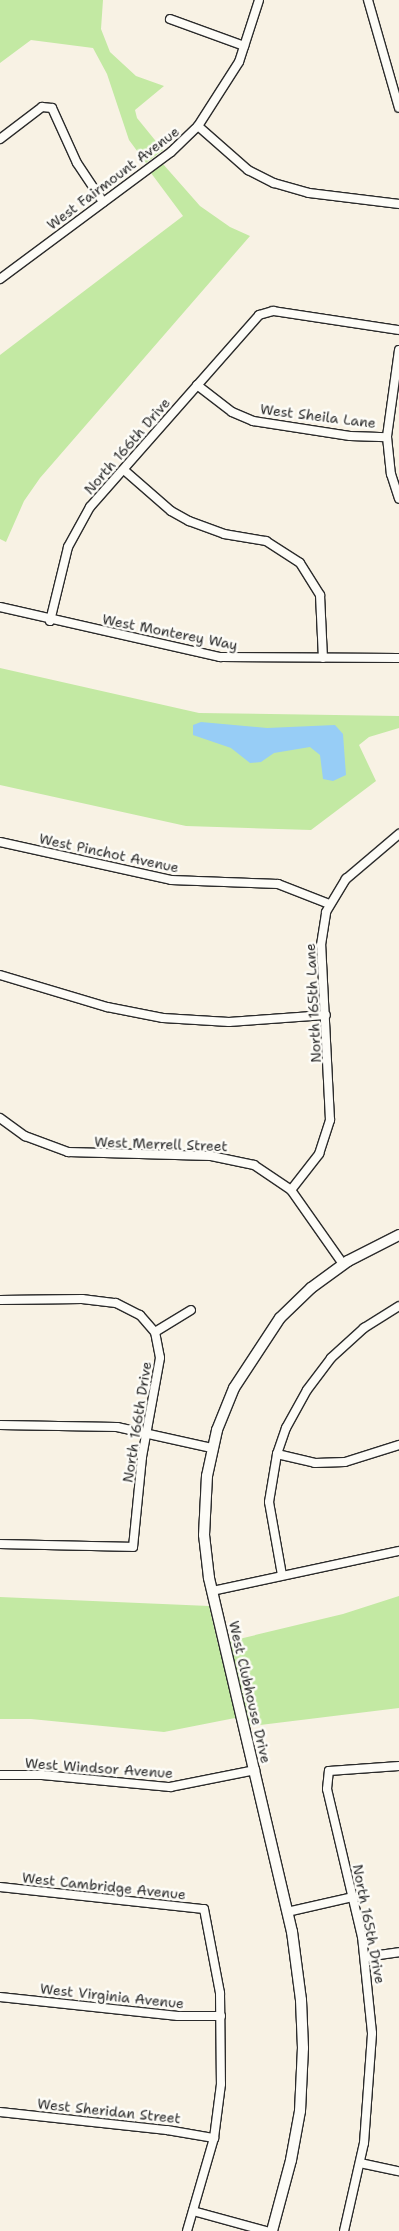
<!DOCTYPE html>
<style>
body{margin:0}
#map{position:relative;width:399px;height:2231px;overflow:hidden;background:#f8f2e4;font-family:"Shantell Sans",sans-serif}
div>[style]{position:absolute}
.green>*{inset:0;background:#c3e9a3}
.water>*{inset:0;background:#97cdf6}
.roads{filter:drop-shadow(1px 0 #2b2b2b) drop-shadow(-1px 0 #2b2b2b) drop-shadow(0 1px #2b2b2b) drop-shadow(0 -1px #2b2b2b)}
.minor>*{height:8px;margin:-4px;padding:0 4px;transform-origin:4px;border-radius:4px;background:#fdfcf7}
.tertiary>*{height:10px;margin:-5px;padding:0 5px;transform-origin:5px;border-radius:5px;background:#fdfcf7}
span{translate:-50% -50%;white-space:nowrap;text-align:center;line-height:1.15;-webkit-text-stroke:5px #fdfcf7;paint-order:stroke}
.street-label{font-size:14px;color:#2b2b2b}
</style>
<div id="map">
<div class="green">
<i style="clip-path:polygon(0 0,103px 0,101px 29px,110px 52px,136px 76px,164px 86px,135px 110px,137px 118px,163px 150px,146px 163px,129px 140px,107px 74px,93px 48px,31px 40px,0 63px)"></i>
<i style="clip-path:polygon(163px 164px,200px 206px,230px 227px,250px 236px,40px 478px,24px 501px,6px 542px,0 539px,0 355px,183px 216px,151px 173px)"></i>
<i style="clip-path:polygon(0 668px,199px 713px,399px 716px,399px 728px,369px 737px,359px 745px,376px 781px,311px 830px,186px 826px,0 785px)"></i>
<i style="clip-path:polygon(399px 1596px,399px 1708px,251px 1726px,235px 1718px,164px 1732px,31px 1719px,0 1719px,0 1597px,209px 1606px,218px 1644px,343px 1614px)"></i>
</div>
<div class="water">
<i style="clip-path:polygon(201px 722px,267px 728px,335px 725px,343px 734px,346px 775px,333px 781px,323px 779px,320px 755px,310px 747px,274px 753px,261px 762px,250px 763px,231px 748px,193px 735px,193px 725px)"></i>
</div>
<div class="roads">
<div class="minor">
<i style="left:368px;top:0;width:112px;rotate:74deg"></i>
<i style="left:170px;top:19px;width:79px;rotate:20deg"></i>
<i style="left:198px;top:126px;width:67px;rotate:41.3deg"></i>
<i style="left:248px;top:170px;width:29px;rotate:27deg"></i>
<i style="left:274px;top:183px;width:36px;rotate:16deg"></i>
<i style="left:309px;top:193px;width:91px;rotate:7deg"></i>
<i style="left:0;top:139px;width:53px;rotate:-37.3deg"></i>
<i style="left:42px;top:107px;width:10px;rotate:6deg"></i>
<i style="left:52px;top:108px;width:60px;rotate:65.6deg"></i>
<i style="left:77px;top:163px;width:47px;rotate:56.3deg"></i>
<i style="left:0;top:279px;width:213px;rotate:-36.6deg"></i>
<i style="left:171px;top:152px;width:37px;rotate:-44deg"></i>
<i style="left:198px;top:126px;width:76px;rotate:-57.4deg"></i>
<i style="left:239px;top:62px;width:65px;rotate:-72.1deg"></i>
<i style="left:399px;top:350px;width:88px;rotate:97.9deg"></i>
<i style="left:387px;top:437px;width:37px;rotate:84deg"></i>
<i style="left:391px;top:474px;width:26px;rotate:72deg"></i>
<i style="left:197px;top:385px;width:44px;rotate:37.6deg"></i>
<i style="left:232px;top:412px;width:23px;rotate:23deg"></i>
<i style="left:253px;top:421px;width:98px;rotate:8.8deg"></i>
<i style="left:350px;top:436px;width:37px;rotate:2deg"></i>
<i style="left:124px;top:470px;width:62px;rotate:41.1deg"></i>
<i style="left:171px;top:511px;width:21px;rotate:29deg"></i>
<i style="left:189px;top:521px;width:37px;rotate:20deg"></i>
<i style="left:224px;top:534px;width:43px;rotate:9.5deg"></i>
<i style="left:266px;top:541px;width:40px;rotate:32.9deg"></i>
<i style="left:300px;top:563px;width:38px;rotate:58deg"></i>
<i style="left:320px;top:595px;width:63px;rotate:87.3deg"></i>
<i style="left:0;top:607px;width:226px;rotate:12.8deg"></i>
<i style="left:220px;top:657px;width:179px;rotate:0.3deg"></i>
<i style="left:50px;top:621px;width:76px;rotate:-76.3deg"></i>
<i style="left:68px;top:547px;width:46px;rotate:-61.2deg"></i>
<i style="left:90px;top:507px;width:256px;rotate:-48.6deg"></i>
<i style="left:259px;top:315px;width:15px;rotate:-16deg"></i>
<i style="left:273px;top:311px;width:127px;rotate:8.6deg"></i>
<i style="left:0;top:842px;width:175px;rotate:12.5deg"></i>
<i style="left:171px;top:880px;width:107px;rotate:2.1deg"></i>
<i style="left:278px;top:884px;width:55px;rotate:21.4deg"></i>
<i style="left:0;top:975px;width:112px;rotate:16.7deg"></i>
<i style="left:107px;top:1007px;width:57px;rotate:11.1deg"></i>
<i style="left:163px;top:1018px;width:66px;rotate:3.5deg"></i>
<i style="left:229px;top:1022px;width:97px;rotate:-4.1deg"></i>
<i style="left:0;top:1118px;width:31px;rotate:36deg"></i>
<i style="left:25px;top:1136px;width:46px;rotate:20.4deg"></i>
<i style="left:68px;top:1152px;width:143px;rotate:1.6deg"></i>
<i style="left:211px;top:1156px;width:44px;rotate:11.8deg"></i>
<i style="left:254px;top:1165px;width:45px;rotate:34deg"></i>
<i style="left:291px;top:1190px;width:90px;rotate:54.9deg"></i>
<i style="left:291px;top:1190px;width:46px;rotate:-52.1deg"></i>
<i style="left:319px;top:1154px;width:36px;rotate:-72deg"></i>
<i style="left:330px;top:1120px;width:175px;rotate:-92.9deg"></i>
<i style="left:321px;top:945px;width:33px;rotate:-81deg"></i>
<i style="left:326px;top:912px;width:39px;rotate:-59deg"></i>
<i style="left:346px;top:879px;width:70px;rotate:-40.3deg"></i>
<i style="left:0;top:1300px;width:82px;rotate:-0.7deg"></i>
<i style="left:82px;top:1299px;width:34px;rotate:7deg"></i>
<i style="left:116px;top:1303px;width:27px;rotate:27deg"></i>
<i style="left:140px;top:1315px;width:23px;rotate:49deg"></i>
<i style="left:155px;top:1332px;width:26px;rotate:79deg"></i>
<i style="left:160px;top:1358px;width:101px;rotate:100.3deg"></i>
<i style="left:142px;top:1457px;width:90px;rotate:95.7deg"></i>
<i style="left:133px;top:1547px;width:133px;rotate:-178.7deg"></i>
<i style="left:155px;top:1332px;width:42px;rotate:-31.4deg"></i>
<i style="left:0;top:1425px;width:117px;rotate:1deg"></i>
<i style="left:117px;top:1427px;width:97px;rotate:12.5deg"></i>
<i style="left:277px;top:1454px;width:39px;rotate:13deg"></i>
<i style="left:315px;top:1463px;width:30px;rotate:-2deg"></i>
<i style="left:345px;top:1462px;width:57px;rotate:-17.5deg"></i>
<i style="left:282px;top:1575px;width:74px;rotate:-100.1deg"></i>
<i style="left:269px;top:1502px;width:49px;rotate:-80.5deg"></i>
<i style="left:277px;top:1454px;width:28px;rotate:-71deg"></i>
<i style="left:286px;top:1428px;width:43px;rotate:-61.1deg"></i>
<i style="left:307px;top:1390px;width:40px;rotate:-53deg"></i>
<i style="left:331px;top:1358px;width:45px;rotate:-42.3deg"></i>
<i style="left:364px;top:1328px;width:41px;rotate:-32.2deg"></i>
<i style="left:212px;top:1591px;width:191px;rotate:-12.1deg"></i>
<i style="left:0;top:1775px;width:42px"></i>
<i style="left:42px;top:1775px;width:129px;rotate:5.4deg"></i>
<i style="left:170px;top:1787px;width:87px;rotate:-11.3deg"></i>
<i style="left:0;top:1887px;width:205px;rotate:6.2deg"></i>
<i style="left:204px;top:1909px;width:86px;rotate:79.2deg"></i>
<i style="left:220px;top:1993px;width:91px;rotate:89.4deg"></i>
<i style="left:221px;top:2084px;width:54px;rotate:97.4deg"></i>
<i style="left:214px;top:2138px;width:97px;rotate:106.2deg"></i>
<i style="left:287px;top:1912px;width:68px;rotate:-12.8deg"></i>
<i style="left:365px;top:1957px;width:34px;rotate:-8deg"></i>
<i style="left:0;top:1997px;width:179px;rotate:6.1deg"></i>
<i style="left:178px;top:2016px;width:43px"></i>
<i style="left:0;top:2112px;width:168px;rotate:6.2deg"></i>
<i style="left:167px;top:2130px;width:48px;rotate:9.7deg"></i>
<i style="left:360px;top:2163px;width:40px;rotate:12deg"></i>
<i style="left:193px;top:2211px;width:76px;rotate:15.3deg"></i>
<i style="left:344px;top:2231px;width:90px;rotate:-77.2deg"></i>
<i style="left:364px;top:2143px;width:110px;rotate:-85.8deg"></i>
<i style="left:372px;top:2033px;width:97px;rotate:-95.9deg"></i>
<i style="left:362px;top:1937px;width:152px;rotate:-103.3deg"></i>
<i style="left:327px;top:1789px;width:18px;rotate:-84deg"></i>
<i style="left:329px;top:1771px;width:70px;rotate:-4.1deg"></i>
</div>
<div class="tertiary">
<i style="left:272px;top:2231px;width:73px;rotate:-75deg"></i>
<i style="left:291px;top:2160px;width:50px;rotate:-79.6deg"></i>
<i style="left:300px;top:2111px;width:63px;rotate:-87.3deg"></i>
<i style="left:303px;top:2048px;width:48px;rotate:-92.4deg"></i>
<i style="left:301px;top:2000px;width:69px;rotate:-97.5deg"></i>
<i style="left:292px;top:1932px;width:364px;rotate:-103.2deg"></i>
<i style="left:209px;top:1578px;width:43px;rotate:-96.6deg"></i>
<i style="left:204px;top:1535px;width:59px;rotate:-87.1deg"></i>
<i style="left:207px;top:1476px;width:47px;rotate:-77.7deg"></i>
<i style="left:217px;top:1430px;width:45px;rotate:-68deg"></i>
<i style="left:234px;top:1388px;width:84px;rotate:-56.7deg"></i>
<i style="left:280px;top:1318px;width:43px;rotate:-44.1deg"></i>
<i style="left:311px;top:1288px;width:46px;rotate:-36.1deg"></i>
<i style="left:348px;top:1261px;width:57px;rotate:-27deg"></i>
</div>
</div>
<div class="street-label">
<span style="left:113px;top:178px;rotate:-37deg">West Fairmount Avenue</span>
<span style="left:318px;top:416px;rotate:7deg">West Sheila Lane</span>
<span style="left:127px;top:446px;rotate:-49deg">North 166th Drive</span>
<span style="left:170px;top:632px;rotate:11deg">West Monterey Way</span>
<span style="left:109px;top:853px;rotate:12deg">West Pinchot Avenue</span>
<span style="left:313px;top:1003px;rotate:-93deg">North 165th Lane</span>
<span style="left:161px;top:1144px;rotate:2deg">West Merrell Street</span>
<span style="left:137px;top:1422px;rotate:-81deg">North 166th Drive</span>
<span style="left:250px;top:1692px;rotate:77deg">West Clubhouse Drive</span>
<span style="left:99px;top:1768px;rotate:4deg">West Windsor Avenue</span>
<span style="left:104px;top:1886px;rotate:6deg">West Cambridge Avenue</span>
<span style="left:369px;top:1924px;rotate:79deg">North 165th Drive</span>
<span style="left:112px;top:1996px;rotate:6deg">West Virginia Avenue</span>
<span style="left:109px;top:2111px;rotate:6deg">West Sheridan Street</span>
</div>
</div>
